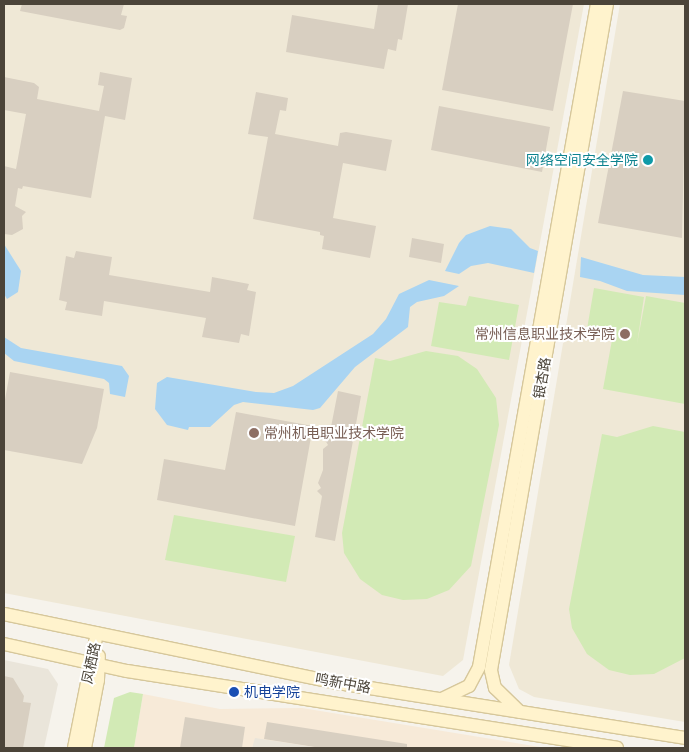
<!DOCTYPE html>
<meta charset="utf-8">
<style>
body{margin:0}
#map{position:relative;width:689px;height:752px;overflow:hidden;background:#f6f3ec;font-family:"Archivo Narrow","Noto Sans SC",sans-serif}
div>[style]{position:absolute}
.residential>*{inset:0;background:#eae5da}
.commercial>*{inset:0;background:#f7ead8}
.education>*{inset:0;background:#efe8d6}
.green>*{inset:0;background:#d2eab5}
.water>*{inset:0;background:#a9d4f2}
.building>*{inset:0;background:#d8cfc1}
.roads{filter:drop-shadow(1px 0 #d6c79b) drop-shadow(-1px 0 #d6c79b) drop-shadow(0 1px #d6c79b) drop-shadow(0 -1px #d6c79b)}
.secondary>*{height:12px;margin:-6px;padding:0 6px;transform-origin:6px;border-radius:6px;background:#fff3cd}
.dots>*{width:14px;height:14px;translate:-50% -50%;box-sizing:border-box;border:2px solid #fff;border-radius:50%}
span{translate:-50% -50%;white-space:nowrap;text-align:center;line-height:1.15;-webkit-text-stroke:4px #fff;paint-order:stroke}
.culture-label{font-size:14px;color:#0d838f}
.right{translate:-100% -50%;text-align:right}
.education-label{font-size:14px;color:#785e54}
.left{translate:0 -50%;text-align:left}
.street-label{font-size:14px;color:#4b4439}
.transit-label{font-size:14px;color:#164399}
.frame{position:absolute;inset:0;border:5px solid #4b4439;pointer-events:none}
</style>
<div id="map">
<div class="residential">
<i style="clip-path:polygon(4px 660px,48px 669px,58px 684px,44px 748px,4px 748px)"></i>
<i style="clip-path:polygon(254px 737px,264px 739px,321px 748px,252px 748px)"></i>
</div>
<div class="commercial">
<i style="clip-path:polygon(143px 694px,220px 709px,302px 708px,546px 748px,321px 748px,255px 738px,252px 748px,134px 748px)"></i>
</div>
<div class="education">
<i style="clip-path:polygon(4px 4px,584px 4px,463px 660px,443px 676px,4px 593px)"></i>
<i style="clip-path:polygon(620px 4px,685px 4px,685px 722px,534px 697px,519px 689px,509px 665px)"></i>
</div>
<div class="green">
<i style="clip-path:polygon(594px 288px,644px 297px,637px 344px,646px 296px,685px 303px,685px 404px,603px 389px,612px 340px,586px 335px)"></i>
<i style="clip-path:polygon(469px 296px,519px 305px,509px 360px,431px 346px,439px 302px,466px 306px)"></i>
<i style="clip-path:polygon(426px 351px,458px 356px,477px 369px,496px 398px,499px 425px,471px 566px,449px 590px,427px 599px,403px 600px,382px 595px,360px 579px,344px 553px,342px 533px,375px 358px,390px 361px)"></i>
<i style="clip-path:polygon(653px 426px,685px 432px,685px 658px,654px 674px,630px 675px,609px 670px,587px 654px,572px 628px,569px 609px,602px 434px,617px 437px)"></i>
<i style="clip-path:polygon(174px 515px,295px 536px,286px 582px,165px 560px)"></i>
<i style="clip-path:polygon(130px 692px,143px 694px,134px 748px,104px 748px,114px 698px)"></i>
</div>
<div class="water">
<i style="clip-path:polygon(490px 226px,511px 229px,530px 248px,538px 251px,534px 273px,488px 263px,471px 266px,459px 274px,445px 271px,459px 243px,466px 235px)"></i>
<i style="clip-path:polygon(4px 244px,21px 271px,18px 292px,7px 299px,4px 294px)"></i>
<i style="clip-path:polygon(581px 257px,643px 275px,685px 277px,685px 295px,627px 291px,600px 281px,580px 277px)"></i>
<i style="clip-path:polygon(429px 280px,459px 286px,444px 296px,417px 302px,410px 307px,408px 327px,355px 367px,320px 408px,313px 410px,243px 402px,234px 405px,210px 427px,189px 427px,188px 430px,167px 425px,155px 409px,157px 383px,167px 377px,256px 392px,274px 393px,293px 386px,373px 334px,386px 319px,399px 294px)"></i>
<i style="clip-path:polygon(4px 337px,21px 348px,122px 366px,129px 376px,125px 397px,110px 394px,109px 383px,104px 379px,14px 361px,4px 353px)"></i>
</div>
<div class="building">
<i style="clip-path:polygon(22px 4px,124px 4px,121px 15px,127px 16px,124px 28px,120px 30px,20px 11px)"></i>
<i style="clip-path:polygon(378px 4px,408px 4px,402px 40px,398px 39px,396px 51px,388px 49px,384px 69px,286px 52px,292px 15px,374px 29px)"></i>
<i style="clip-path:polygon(458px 4px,573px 4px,553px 111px,442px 90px)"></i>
<i style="clip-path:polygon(100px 72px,132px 78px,125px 120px,105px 116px,91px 198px,23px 186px,22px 189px,18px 188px,15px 206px,26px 212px,22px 216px,23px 229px,12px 235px,4px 234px,4px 166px,16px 169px,26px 114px,4px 110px,4px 77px,34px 83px,39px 87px,37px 99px,99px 111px,104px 86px,98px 85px)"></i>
<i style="clip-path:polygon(623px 91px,685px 101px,682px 238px,598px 223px)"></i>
<i style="clip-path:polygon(256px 92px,288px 98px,286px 111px,280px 110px,275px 134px,338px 146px,340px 133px,346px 132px,392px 140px,386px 171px,343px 163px,333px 218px,376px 226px,370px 258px,322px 249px,324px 236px,320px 235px,320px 232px,253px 219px,268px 137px,248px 134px)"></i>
<i style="clip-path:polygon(439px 106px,550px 127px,542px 172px,431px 150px)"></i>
<i style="clip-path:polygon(412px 238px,444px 244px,441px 263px,409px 257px)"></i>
<i style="clip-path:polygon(76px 251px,112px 257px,109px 275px,210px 292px,212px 277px,249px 284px,247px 290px,256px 292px,249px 336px,241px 334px,239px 343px,202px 337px,206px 318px,104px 301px,102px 316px,65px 310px,67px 302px,59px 300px,66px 256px,74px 258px)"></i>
<i style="clip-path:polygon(10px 372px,104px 389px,97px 428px,82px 464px,4px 450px,4px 405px)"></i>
<i style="clip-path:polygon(338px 391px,361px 396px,335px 541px,315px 537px,322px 496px,317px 491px,321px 488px,318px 483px,323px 470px,323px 449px,328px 445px,325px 440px,331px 427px)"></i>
<i style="clip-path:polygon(236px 412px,313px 426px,295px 526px,157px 500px,164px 459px,225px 470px)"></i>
<i style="clip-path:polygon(4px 676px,13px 678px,24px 696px,23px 702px,31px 703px,23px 748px,4px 748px)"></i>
<i style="clip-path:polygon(185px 717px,245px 727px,242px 748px,180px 748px)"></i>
<i style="clip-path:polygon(267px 722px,407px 744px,407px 748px,321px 748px,264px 739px)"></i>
</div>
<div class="roads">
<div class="secondary">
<i style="left:4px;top:614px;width:341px;rotate:11.7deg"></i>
<i style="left:338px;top:683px;width:351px;rotate:9deg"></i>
<i style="left:4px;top:644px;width:126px;rotate:12.4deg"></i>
<i style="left:127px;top:671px;width:496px;rotate:8.9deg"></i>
<i style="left:442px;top:699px;width:30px;rotate:-26deg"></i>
<i style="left:469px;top:686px;width:21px;rotate:-62deg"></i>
<i style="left:479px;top:667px;width:673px;rotate:-79.91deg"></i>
<i style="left:520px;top:712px;width:35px;rotate:-136deg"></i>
<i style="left:495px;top:688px;width:18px;rotate:-103deg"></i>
<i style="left:491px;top:670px;width:676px;rotate:-80.12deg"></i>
<i style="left:74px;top:748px;width:117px;rotate:-78.7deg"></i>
<i style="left:85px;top:748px;width:69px;rotate:-79.2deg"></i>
<i style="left:98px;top:680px;width:24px;rotate:-88deg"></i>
</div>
</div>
<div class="dots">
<i style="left:648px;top:160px;background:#0f9aa8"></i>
<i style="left:625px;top:334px;background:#8d6e63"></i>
<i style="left:254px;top:433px;background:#8d6e63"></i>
<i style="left:234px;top:692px;background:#1a4fb4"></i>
</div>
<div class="culture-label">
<span class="right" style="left:638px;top:160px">网络空间安全学院</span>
</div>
<div class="education-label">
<span class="right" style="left:615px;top:334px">常州信息职业技术学院</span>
<span class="left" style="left:264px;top:433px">常州机电职业技术学院</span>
</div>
<div class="street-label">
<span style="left:542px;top:378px;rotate:-80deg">银杏路</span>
<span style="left:91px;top:663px;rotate:-78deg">凤栖路</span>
<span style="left:343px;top:683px;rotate:10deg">鸣新中路</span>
</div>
<div class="transit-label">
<span class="left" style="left:244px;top:692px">机电学院</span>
</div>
<div class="frame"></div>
</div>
